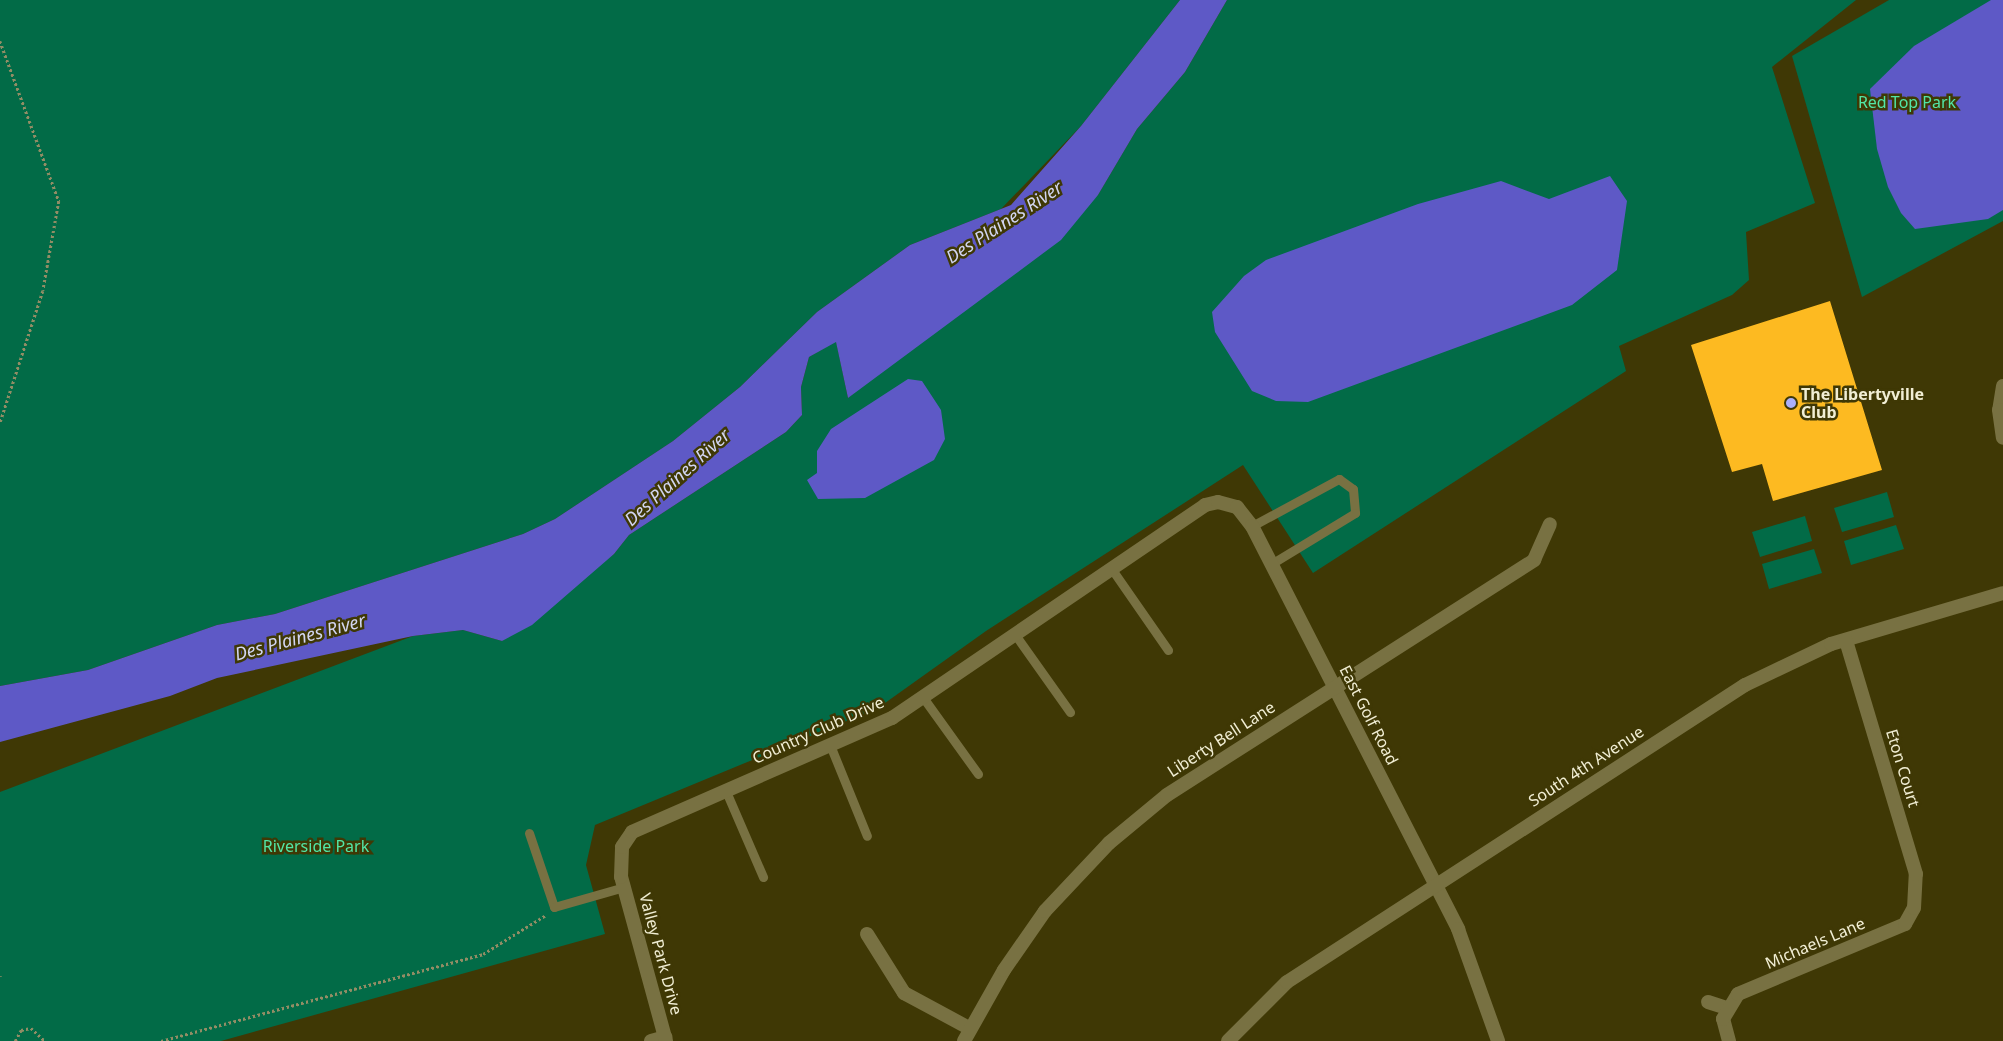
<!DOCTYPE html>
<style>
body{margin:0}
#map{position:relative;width:2003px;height:1041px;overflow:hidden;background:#3f3805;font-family:"Noto Sans",sans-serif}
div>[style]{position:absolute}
.green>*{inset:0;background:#026b47}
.water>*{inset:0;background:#5e59c6}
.building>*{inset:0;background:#fdba21}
.path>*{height:2.5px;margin-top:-1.25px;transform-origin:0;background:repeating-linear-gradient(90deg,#928d65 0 2.5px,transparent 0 5px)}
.service>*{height:9px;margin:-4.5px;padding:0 4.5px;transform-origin:4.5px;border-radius:4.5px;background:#787142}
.minor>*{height:14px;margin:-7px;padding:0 7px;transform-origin:7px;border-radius:7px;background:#787142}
.dots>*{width:14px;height:14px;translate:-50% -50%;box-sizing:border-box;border:2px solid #3f3805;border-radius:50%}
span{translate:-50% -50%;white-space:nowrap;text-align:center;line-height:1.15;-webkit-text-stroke:5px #3f3805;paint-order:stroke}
.park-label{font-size:16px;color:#52e6a6}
.poi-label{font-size:16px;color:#f1eed4;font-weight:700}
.left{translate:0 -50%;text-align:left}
.street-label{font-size:16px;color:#f1eed4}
.water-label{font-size:18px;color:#d2d5f1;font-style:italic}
</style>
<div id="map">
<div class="green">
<i style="clip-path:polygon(0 0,1180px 0,1081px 126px,1001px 209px,910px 245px,817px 312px,740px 387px,673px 441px,555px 519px,523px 534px,275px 614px,217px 625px,88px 670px,0 686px)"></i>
<i style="clip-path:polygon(1227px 0,1856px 0,1772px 67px,1815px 203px,1746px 232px,1749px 280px,1732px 295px,1619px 346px,1626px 371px,1313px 573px,1243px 465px,986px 631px,878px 708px,595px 825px,586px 865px,605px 934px,221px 1041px,0 1041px,0 792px,413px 636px,463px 630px,502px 641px,614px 554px,629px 535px,786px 432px,802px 415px,801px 387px,809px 357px,836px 341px,848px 398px,1098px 195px,1137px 129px,1185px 72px)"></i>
<i style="clip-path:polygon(1889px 0,2003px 0,2003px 221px,1862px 297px,1792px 56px)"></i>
<i style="clip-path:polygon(1887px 492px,1894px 517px,1842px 532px,1834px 508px)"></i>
<i style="clip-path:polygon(1805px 516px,1812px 541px,1760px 557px,1752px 532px)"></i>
<i style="clip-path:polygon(1896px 525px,1904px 549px,1851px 565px,1844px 541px)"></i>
<i style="clip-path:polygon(1814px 549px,1822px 573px,1769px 589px,1762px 564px)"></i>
</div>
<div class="water">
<i style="clip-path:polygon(1180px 0,1227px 0,1185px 72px,1137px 129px,1098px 195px,1061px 240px,848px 398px,836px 342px,809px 357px,801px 387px,802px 415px,786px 432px,629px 535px,614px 554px,532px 625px,502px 641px,463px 630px,413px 636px,217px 678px,170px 696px,0 742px,0 686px,88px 670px,217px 625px,275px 614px,523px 534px,555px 519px,673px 441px,740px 387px,817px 312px,910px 245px,1011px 205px,1081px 126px)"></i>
<i style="clip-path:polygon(1991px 0,2003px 0,2003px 210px,1988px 219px,1915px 229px,1901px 213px,1888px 187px,1877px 149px,1870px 89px,1914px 46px)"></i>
<i style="clip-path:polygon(1610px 176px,1627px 201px,1617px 270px,1572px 305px,1308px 402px,1276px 401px,1252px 391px,1215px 332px,1212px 312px,1244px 276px,1266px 260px,1418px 204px,1501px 181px,1549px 199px)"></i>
<i style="clip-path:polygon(908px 379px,922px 381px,941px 410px,945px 439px,934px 460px,865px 498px,818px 499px,807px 480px,817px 473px,817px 451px,831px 429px)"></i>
</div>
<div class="building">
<i style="clip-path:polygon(1830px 301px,1882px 470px,1773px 501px,1762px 464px,1732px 472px,1691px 345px)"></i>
</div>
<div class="path">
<i style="left:0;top:41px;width:171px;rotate:69.8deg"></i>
<i style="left:59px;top:201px;width:91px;rotate:100.1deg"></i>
<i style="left:43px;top:291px;width:139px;rotate:108deg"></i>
<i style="left:0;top:977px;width:1px;rotate:-90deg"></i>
<i style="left:15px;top:1041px;width:13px;rotate:-61deg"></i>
<i style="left:21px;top:1030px;width:10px;rotate:-11deg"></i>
<i style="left:31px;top:1028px;width:19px;rotate:43deg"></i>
<i style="left:161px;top:1041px;width:334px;rotate:-15.1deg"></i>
<i style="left:483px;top:954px;width:74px;rotate:-31.8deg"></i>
</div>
<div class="service">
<i style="left:1252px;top:526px;width:99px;rotate:-28.4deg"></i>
<i style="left:1339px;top:479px;width:17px;rotate:36deg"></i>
<i style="left:1353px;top:489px;width:24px;rotate:85deg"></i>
<i style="left:1355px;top:513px;width:98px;rotate:148.7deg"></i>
<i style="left:1111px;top:568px;width:100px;rotate:55.2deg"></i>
<i style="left:1014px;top:633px;width:97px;rotate:54.7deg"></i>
<i style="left:922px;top:696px;width:96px;rotate:54.3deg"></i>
<i style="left:830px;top:745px;width:98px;rotate:67.9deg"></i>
<i style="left:725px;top:789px;width:96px;rotate:66.6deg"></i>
<i style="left:529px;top:833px;width:78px;rotate:71.3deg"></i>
<i style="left:554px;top:907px;width:73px;rotate:-15.9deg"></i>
</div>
<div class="minor">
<i style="left:2003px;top:386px;width:24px;rotate:99deg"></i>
<i style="left:1999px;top:410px;width:28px;rotate:82deg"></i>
<i style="left:867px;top:934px;width:70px;rotate:57.9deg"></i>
<i style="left:904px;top:993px;width:74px;rotate:28.3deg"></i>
<i style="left:1708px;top:1002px;width:20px;rotate:18deg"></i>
<i style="left:651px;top:1041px;width:15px;rotate:-16deg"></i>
<i style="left:666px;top:1041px;width:170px;rotate:-105.3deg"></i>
<i style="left:621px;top:877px;width:30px;rotate:-88deg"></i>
<i style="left:622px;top:847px;width:18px;rotate:-56deg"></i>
<i style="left:632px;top:832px;width:284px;rotate:-23.7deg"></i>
<i style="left:892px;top:718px;width:379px;rotate:-34.2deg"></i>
<i style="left:1205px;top:505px;width:13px;rotate:-13deg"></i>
<i style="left:1218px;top:502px;width:20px;rotate:15deg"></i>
<i style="left:1237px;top:507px;width:24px;rotate:52deg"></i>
<i style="left:1252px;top:526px;width:453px;rotate:62.9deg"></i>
<i style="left:1458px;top:929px;width:119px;rotate:70.3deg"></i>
<i style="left:964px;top:1041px;width:81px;rotate:-60.6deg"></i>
<i style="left:1004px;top:970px;width:72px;rotate:-55.2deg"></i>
<i style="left:1045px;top:911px;width:93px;rotate:-46.7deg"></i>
<i style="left:1109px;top:843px;width:75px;rotate:-39.6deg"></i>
<i style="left:1167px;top:795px;width:436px;rotate:-32.6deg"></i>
<i style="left:1534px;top:560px;width:39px;rotate:-66deg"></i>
<i style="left:1228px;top:1041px;width:83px;rotate:-45deg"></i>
<i style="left:1287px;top:982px;width:546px;rotate:-32.96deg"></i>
<i style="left:1745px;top:685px;width:95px;rotate:-25.5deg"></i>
<i style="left:1831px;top:644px;width:179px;rotate:-16.5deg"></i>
<i style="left:1729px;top:1041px;width:23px;rotate:-105deg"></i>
<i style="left:1723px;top:1019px;width:29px;rotate:-59deg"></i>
<i style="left:1738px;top:994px;width:181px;rotate:-22.7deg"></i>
<i style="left:1905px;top:924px;width:18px;rotate:-61deg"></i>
<i style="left:1914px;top:908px;width:34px;rotate:-87deg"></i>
<i style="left:1916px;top:874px;width:244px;rotate:-106.7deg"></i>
</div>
<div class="dots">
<i style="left:1791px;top:403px;background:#abaffb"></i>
</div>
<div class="park-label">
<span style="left:1907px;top:102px">Red Top Park</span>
<span style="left:316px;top:846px">Riverside Park</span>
</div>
<div class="poi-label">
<span class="left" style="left:1801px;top:403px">The Libertyville<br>Club</span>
</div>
<div class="street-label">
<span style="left:1369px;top:715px;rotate:63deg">East Golf Road</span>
<span style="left:818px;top:730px;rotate:-24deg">Country Club Drive</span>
<span style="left:1221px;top:739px;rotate:-33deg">Liberty Bell Lane</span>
<span style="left:1586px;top:766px;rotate:-33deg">South 4th Avenue</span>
<span style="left:1903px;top:768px;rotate:73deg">Eton Court</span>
<span style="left:1815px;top:943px;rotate:-23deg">Michaels Lane</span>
<span style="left:661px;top:954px;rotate:75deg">Valley Park Drive</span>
</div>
<div class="water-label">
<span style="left:1004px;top:222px;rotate:-33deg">Des Plaines River</span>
<span style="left:677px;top:477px;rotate:-42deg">Des Plaines River</span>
<span style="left:300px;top:637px;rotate:-15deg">Des Plaines River</span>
</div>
</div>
